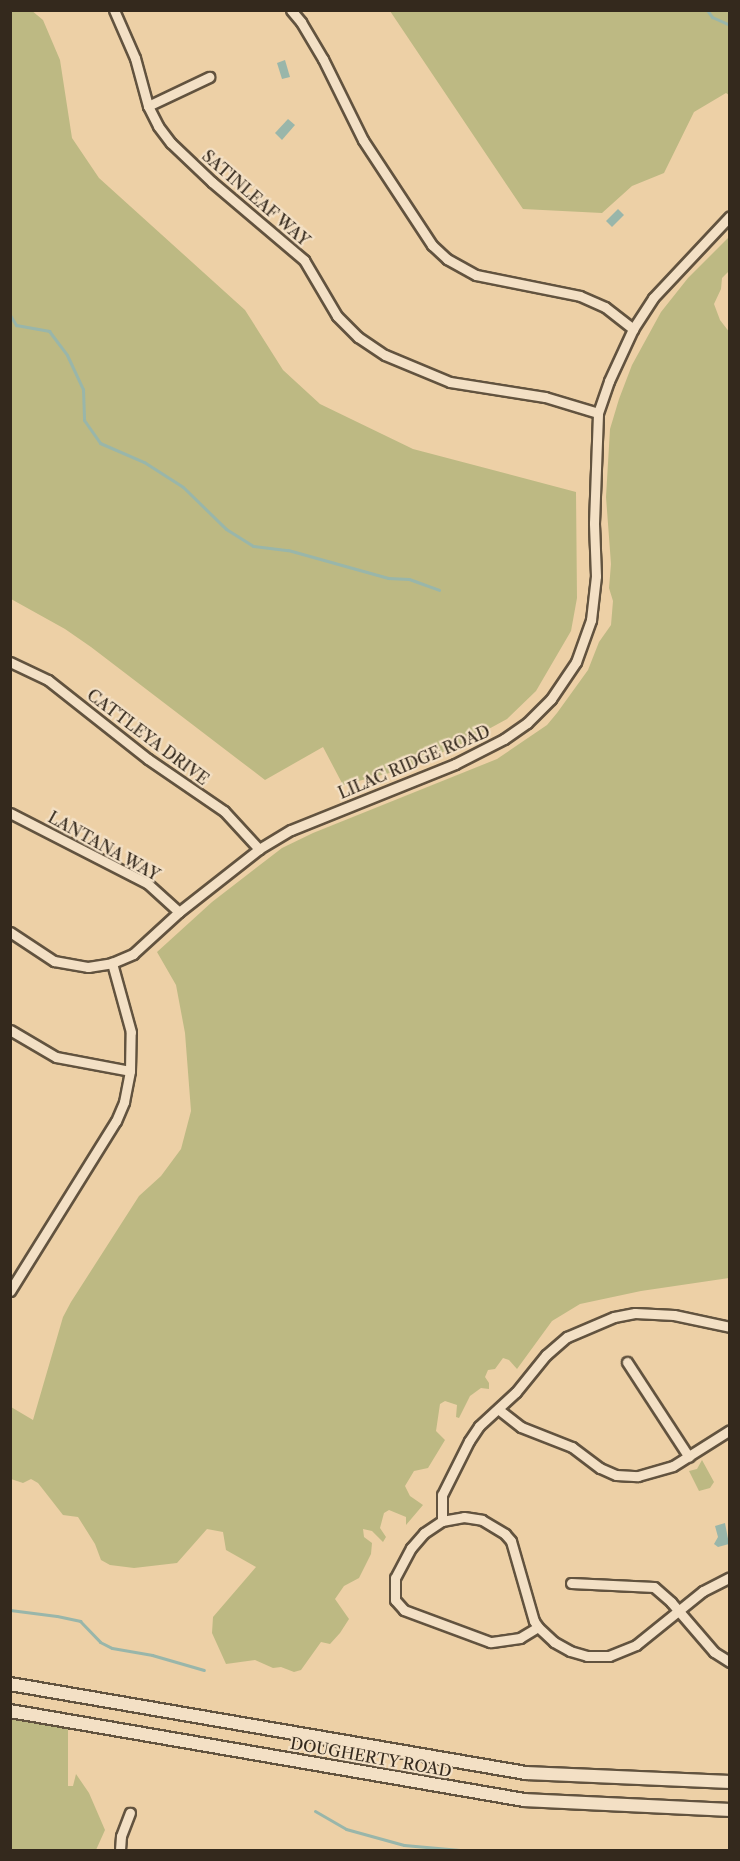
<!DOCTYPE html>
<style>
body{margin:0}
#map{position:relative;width:740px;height:1861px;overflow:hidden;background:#edd0a6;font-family:"Libre Caslon Text",serif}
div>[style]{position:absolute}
.green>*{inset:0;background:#bdb983}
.water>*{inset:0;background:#99b6aa}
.stream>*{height:3px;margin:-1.5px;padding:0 1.5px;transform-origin:1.5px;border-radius:1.5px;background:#99b6aa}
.roads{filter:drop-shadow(2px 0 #62533f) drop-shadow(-2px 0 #62533f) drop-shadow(0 2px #62533f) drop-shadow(0 -2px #62533f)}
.street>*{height:9px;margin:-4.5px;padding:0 4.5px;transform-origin:4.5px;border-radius:4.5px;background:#f3e0c5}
.secondary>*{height:12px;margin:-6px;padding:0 6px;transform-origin:6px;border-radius:6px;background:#f3e0c5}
span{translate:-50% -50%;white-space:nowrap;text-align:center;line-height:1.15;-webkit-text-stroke:4.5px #f3e0c5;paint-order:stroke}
.street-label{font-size:16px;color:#34291d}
.frame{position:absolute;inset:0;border:12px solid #34291d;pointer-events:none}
</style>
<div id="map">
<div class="green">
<i style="clip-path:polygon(31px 10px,43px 20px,60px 60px,72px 138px,99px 178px,245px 310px,283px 370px,320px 404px,413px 449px,576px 492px,577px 598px,571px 631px,536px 691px,507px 719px,463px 743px,405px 769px,343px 785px,323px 747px,265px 780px,91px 647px,65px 629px,11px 599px,10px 11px)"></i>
<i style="clip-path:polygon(390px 11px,729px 11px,729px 95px,726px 93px,694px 112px,664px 173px,632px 186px,602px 213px,523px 209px)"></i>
<i style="clip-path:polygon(729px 237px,729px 271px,722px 278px,721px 289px,714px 304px,720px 320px,730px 333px,729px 1278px,641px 1291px,580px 1304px,552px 1321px,517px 1369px,509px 1360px,503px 1358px,495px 1369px,488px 1370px,485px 1377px,489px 1383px,489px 1389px,481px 1388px,470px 1396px,459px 1418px,456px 1417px,457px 1405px,445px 1401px,440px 1404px,436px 1431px,445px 1440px,428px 1468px,414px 1471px,405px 1486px,410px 1496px,423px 1505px,406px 1525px,406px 1517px,389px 1510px,384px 1513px,380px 1528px,386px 1537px,383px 1542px,372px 1531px,363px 1529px,364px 1537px,372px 1543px,371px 1554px,359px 1578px,344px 1586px,335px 1599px,349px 1619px,340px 1633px,330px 1644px,321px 1642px,301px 1670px,294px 1672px,281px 1667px,273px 1668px,255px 1660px,226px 1664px,212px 1633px,213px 1617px,256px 1567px,226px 1550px,223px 1532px,207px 1529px,177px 1563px,134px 1568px,110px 1565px,101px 1560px,95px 1544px,78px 1517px,63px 1515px,38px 1483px,31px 1479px,23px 1483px,11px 1479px,11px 1407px,33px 1420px,63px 1317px,71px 1302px,139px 1196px,161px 1176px,181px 1149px,191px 1111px,185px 1033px,176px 985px,157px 952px,212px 902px,282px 848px,313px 833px,497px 759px,547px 725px,557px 713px,588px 670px,599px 642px,611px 625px,613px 601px,609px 588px,611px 564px,606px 497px,610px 429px,619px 399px,632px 365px,661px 312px,688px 278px)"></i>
<i style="clip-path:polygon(702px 1460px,714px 1482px,710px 1488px,699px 1491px,689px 1471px,697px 1469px)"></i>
<i style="clip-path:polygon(10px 1711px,68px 1721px,68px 1786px,73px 1786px,76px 1774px,89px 1793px,105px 1830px,96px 1850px,11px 1850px)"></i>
</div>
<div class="water">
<i style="clip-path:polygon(285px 60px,290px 77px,282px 79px,277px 63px)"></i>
<i style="clip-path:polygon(288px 119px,295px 125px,282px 140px,275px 133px)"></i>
<i style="clip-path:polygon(618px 209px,624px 215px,612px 227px,606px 221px)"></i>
<i style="clip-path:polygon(725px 1523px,729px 1544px,718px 1547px,714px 1544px,718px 1537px,715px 1526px)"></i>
</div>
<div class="stream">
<i style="left:707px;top:10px;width:9px;rotate:54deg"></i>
<i style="left:712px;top:17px;width:20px;rotate:24deg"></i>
<i style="left:10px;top:315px;width:12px;rotate:59deg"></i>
<i style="left:16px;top:325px;width:34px;rotate:10deg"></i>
<i style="left:49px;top:331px;width:30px;rotate:53deg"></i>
<i style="left:67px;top:355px;width:38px;rotate:65deg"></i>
<i style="left:83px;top:389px;width:31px;rotate:88deg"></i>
<i style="left:84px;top:420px;width:28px;rotate:55deg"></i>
<i style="left:100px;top:443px;width:48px;rotate:23.4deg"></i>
<i style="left:144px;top:462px;width:46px;rotate:32.7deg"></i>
<i style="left:183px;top:487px;width:60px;rotate:44.3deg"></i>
<i style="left:226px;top:529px;width:32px;rotate:32deg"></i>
<i style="left:253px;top:546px;width:35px;rotate:7deg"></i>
<i style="left:288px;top:550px;width:104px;rotate:15.6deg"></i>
<i style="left:388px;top:578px;width:21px;rotate:3deg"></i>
<i style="left:409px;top:579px;width:32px;rotate:20deg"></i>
<i style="left:10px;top:1610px;width:47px;rotate:7.3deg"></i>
<i style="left:57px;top:1616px;width:24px;rotate:12deg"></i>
<i style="left:80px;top:1621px;width:29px;rotate:46deg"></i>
<i style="left:100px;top:1642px;width:13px;rotate:27deg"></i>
<i style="left:112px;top:1648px;width:41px;rotate:9.9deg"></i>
<i style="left:152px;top:1655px;width:54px;rotate:16.1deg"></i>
<i style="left:315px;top:1811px;width:36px;rotate:30deg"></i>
<i style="left:346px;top:1829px;width:60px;rotate:15.4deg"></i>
<i style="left:404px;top:1845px;width:56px;rotate:5.1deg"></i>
</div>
<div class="roads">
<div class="street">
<i style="left:114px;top:10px;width:52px;rotate:66.4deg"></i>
<i style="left:135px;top:58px;width:50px;rotate:74.8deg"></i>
<i style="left:148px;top:106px;width:22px;rotate:63deg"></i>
<i style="left:158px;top:126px;width:21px;rotate:53deg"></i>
<i style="left:171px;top:143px;width:57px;rotate:43.6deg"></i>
<i style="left:212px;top:182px;width:121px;rotate:40.3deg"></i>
<i style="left:304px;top:260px;width:65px;rotate:59.5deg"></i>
<i style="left:337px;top:316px;width:30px;rotate:45deg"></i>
<i style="left:358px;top:337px;width:32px;rotate:34deg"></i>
<i style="left:385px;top:355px;width:70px;rotate:22.6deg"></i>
<i style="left:450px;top:382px;width:96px;rotate:9deg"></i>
<i style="left:545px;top:397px;width:55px;rotate:16.8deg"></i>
<i style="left:291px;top:10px;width:16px;rotate:50deg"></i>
<i style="left:301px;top:22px;width:43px;rotate:59.3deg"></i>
<i style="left:323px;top:59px;width:90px;rotate:63.7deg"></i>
<i style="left:363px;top:140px;width:126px;rotate:56.7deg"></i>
<i style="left:432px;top:245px;width:21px;rotate:43deg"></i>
<i style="left:447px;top:259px;width:33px;rotate:29deg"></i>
<i style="left:476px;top:275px;width:106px;rotate:11.4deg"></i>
<i style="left:580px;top:296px;width:27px;rotate:24deg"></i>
<i style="left:605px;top:307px;width:36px;rotate:38deg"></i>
<i style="left:148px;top:106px;width:68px;rotate:-25.4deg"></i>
<i style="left:10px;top:662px;width:42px;rotate:25.3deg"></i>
<i style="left:48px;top:680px;width:127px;rotate:38.3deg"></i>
<i style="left:148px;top:759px;width:92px;rotate:34.4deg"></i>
<i style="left:224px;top:811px;width:52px;rotate:47.4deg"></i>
<i style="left:10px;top:813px;width:154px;rotate:27.1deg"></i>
<i style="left:147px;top:883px;width:43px;rotate:42.2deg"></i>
<i style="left:10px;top:932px;width:53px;rotate:33.4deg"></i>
<i style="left:54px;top:961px;width:35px;rotate:10deg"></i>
<i style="left:88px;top:967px;width:24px;rotate:-9deg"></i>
<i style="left:112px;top:963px;width:23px;rotate:-23deg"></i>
<i style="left:133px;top:954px;width:62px;rotate:-42.4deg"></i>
<i style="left:179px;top:912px;width:102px;rotate:-38.2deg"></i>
<i style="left:259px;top:849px;width:37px;rotate:-31deg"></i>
<i style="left:291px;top:830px;width:177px;rotate:-21.9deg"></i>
<i style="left:455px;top:764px;width:55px;rotate:-27deg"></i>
<i style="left:504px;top:739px;width:28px;rotate:-35deg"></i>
<i style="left:527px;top:723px;width:34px;rotate:-45deg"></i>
<i style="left:551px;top:699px;width:45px;rotate:-56deg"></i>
<i style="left:576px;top:662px;width:45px;rotate:-70.3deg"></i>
<i style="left:591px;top:620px;width:44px;rotate:-83.5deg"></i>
<i style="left:596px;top:576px;width:53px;rotate:-92.2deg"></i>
<i style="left:594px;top:523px;width:110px;rotate:-87.9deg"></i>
<i style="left:598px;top:413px;width:34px;rotate:-71deg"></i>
<i style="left:609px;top:381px;width:57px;rotate:-65.2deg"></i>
<i style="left:633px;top:329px;width:37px;rotate:-57deg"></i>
<i style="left:653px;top:298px;width:112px;rotate:-46.8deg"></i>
<i style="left:10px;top:1030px;width:53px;rotate:30.4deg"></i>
<i style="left:56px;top:1057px;width:75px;rotate:10.7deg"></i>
<i style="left:10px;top:1291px;width:200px;rotate:-58.1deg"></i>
<i style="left:116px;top:1121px;width:21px;rotate:-67deg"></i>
<i style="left:124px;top:1102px;width:32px;rotate:-79deg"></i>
<i style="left:130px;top:1071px;width:39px;rotate:-89deg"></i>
<i style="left:131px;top:1032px;width:72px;rotate:-105.4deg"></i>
<i style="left:627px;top:1362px;width:113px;rotate:56.9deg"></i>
<i style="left:498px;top:1409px;width:29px;rotate:38deg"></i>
<i style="left:521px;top:1427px;width:55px;rotate:21.4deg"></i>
<i style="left:572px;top:1447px;width:35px;rotate:37deg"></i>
<i style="left:600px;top:1468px;width:17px;rotate:24deg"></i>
<i style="left:616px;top:1475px;width:22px;rotate:3deg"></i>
<i style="left:638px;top:1476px;width:36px;rotate:-16deg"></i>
<i style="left:673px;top:1466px;width:67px;rotate:-32.3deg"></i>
<i style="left:442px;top:1521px;width:26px;rotate:-90deg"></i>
<i style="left:442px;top:1495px;width:60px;rotate:-63.4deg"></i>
<i style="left:469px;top:1441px;width:18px;rotate:-56deg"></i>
<i style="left:479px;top:1426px;width:50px;rotate:-42.6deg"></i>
<i style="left:516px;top:1392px;width:48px;rotate:-51deg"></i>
<i style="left:546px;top:1355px;width:28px;rotate:-41deg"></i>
<i style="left:567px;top:1337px;width:51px;rotate:-23.1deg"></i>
<i style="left:614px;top:1317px;width:21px;rotate:-11deg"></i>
<i style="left:635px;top:1313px;width:39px;rotate:3deg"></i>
<i style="left:674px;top:1315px;width:57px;rotate:12.1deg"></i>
<i style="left:571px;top:1583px;width:83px;rotate:2.8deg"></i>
<i style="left:654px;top:1587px;width:23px;rotate:41deg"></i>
<i style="left:671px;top:1602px;width:66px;rotate:49.3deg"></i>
<i style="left:714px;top:1652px;width:19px;rotate:32deg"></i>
<i style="left:538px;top:1627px;width:21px;rotate:149deg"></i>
<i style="left:520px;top:1638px;width:30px;rotate:172deg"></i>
<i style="left:490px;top:1642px;width:92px;rotate:-159.6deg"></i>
<i style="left:404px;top:1610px;width:13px;rotate:-132deg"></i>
<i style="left:395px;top:1600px;width:22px;rotate:-90deg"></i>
<i style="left:395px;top:1578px;width:34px;rotate:-62deg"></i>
<i style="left:411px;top:1548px;width:20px;rotate:-49deg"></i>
<i style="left:424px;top:1533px;width:22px;rotate:-34deg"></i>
<i style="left:442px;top:1521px;width:22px;rotate:-10deg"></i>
<i style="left:464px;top:1517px;width:18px;rotate:9deg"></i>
<i style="left:482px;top:1520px;width:27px;rotate:31deg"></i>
<i style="left:505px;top:1534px;width:9px;rotate:49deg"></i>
<i style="left:511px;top:1541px;width:83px;rotate:74deg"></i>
<i style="left:534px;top:1621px;width:7px;rotate:56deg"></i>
<i style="left:538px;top:1627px;width:22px;rotate:43deg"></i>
<i style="left:554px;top:1642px;width:18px;rotate:29deg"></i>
<i style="left:570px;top:1651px;width:18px;rotate:16deg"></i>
<i style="left:587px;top:1656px;width:22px"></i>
<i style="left:609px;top:1656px;width:29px;rotate:-22deg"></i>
<i style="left:636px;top:1645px;width:86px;rotate:-38.9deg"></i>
<i style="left:703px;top:1591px;width:30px;rotate:-27deg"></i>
<i style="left:120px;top:1850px;width:14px;rotate:-86deg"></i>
<i style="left:121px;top:1836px;width:25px;rotate:-69deg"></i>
</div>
<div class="secondary">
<i style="left:10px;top:1684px;width:524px;rotate:9.79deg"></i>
<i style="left:526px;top:1773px;width:204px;rotate:2.5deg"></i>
<i style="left:10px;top:1711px;width:522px;rotate:9.82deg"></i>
<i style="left:524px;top:1800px;width:206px;rotate:2.8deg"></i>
</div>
</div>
<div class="street-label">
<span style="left:256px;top:198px;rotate:41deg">SATINLEAF WAY</span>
<span style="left:148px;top:737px;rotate:37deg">CATTLEYA DRIVE</span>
<span style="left:414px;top:762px;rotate:-23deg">LILAC RIDGE ROAD</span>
<span style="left:104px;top:846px;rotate:29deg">LANTANA WAY</span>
<span style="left:371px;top:1757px;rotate:10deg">DOUGHERTY ROAD</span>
</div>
<div class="frame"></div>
</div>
